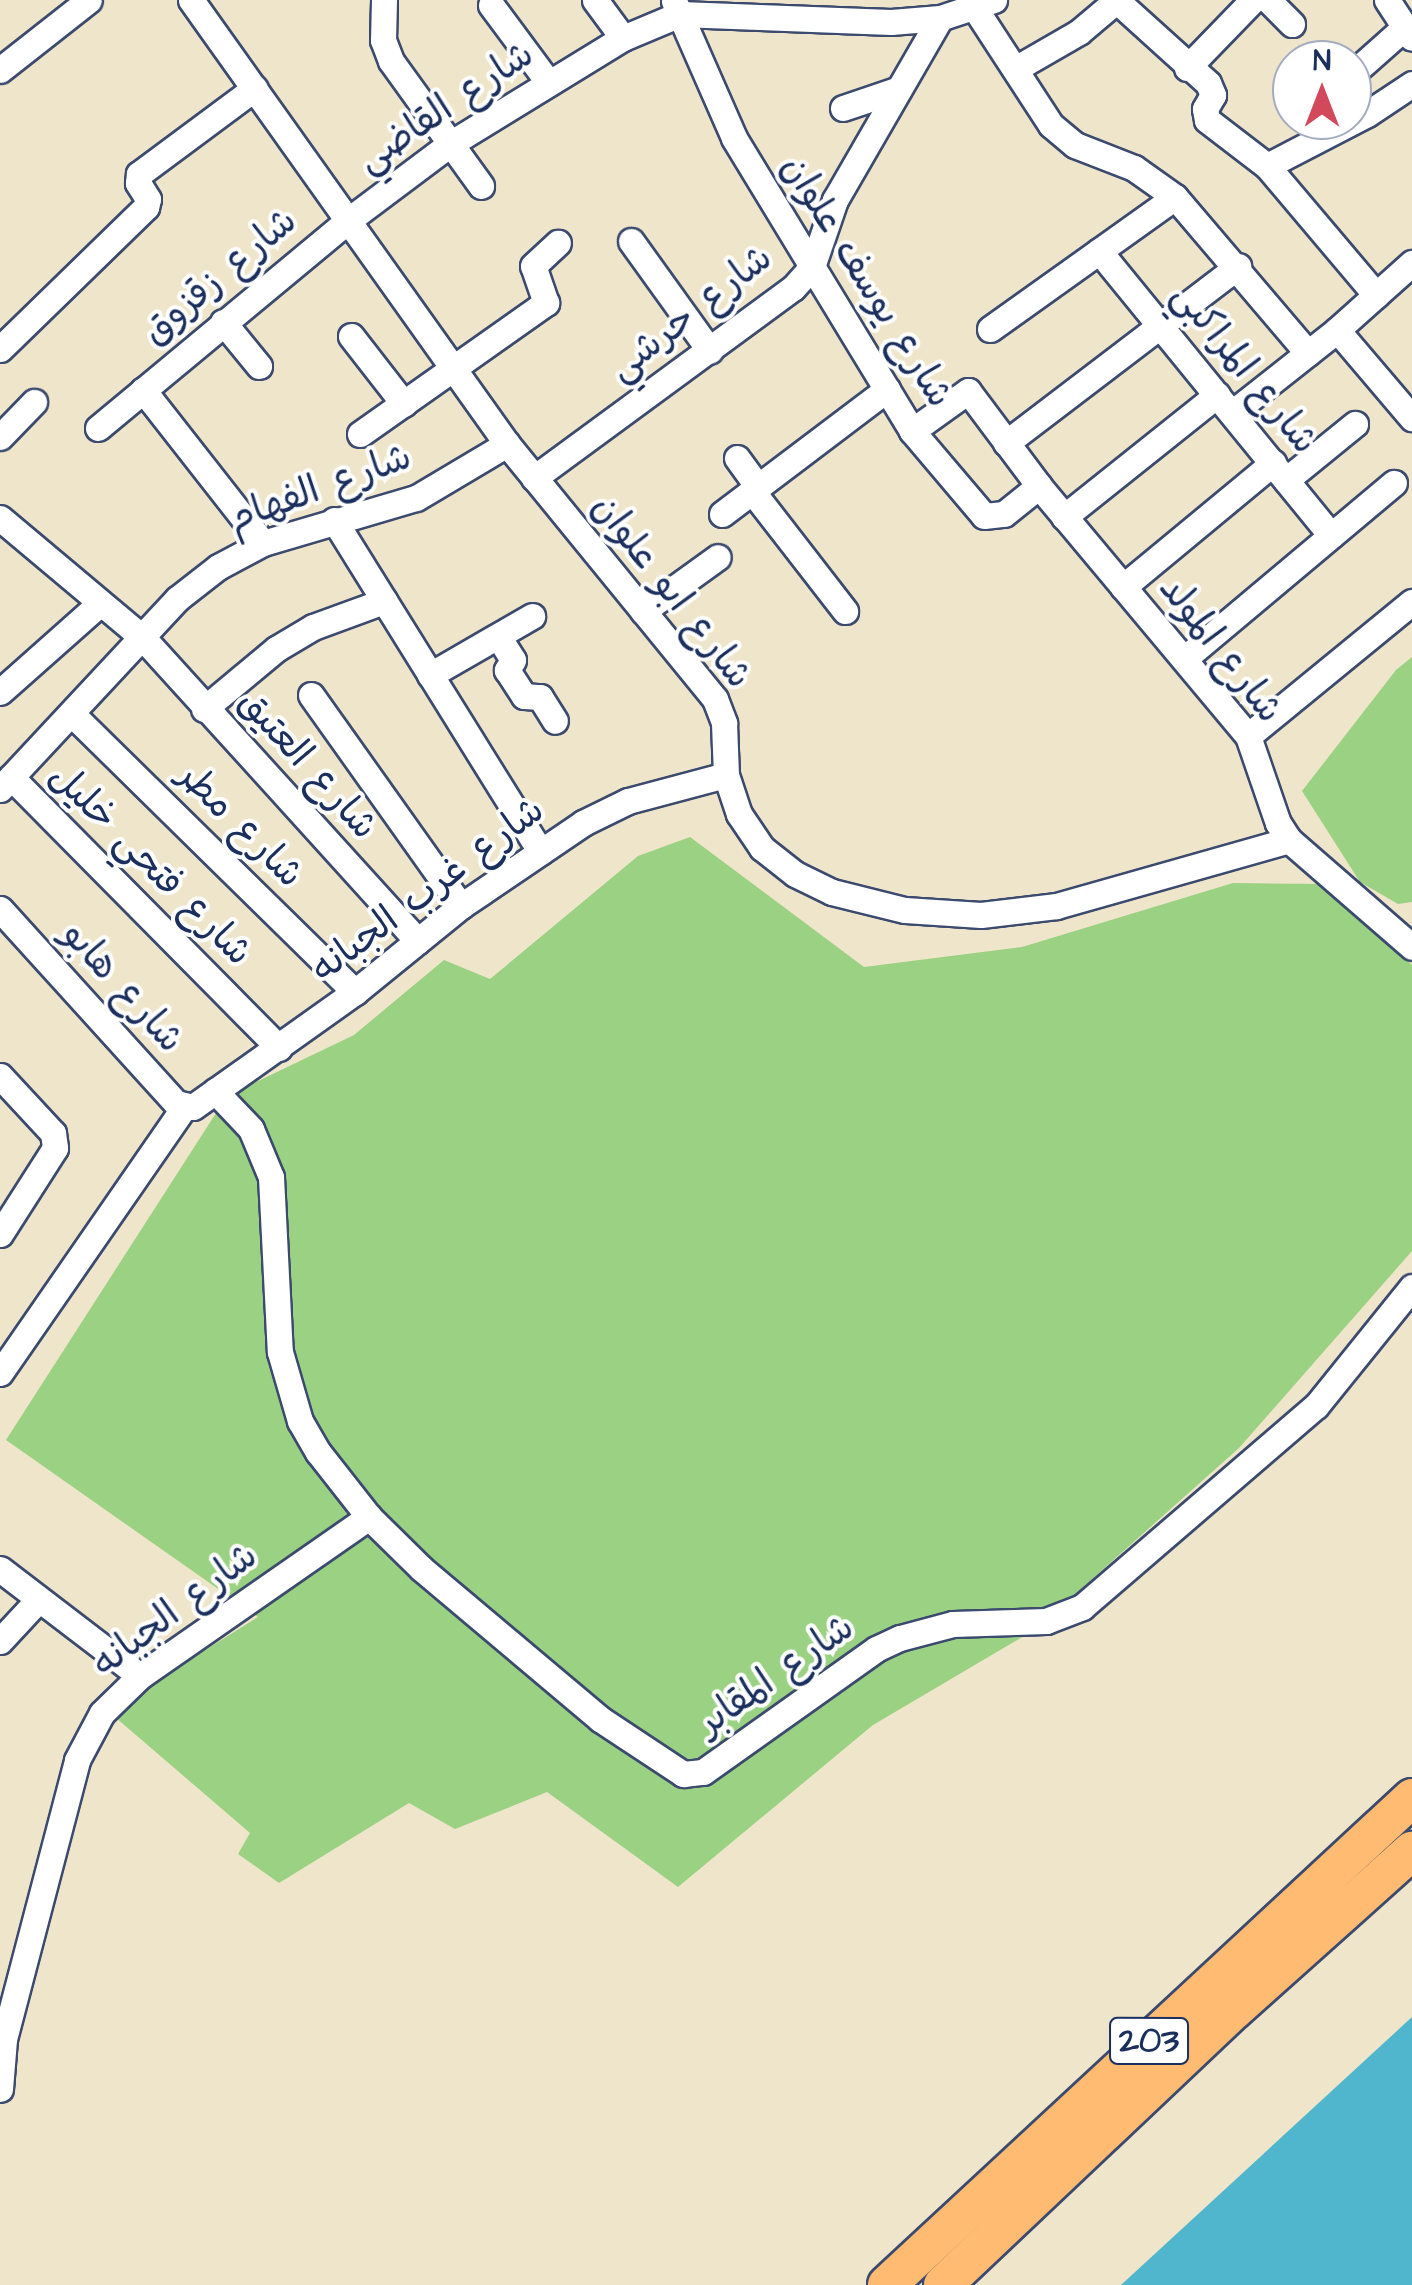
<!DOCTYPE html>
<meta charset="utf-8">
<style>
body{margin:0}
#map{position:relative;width:1412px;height:2285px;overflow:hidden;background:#efe5ca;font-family:"Architects Daughter","Playpen Sans Arabic",sans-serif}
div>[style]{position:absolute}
.green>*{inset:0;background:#9bd183}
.water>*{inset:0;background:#50b6ce}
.roads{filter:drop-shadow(2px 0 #3b4a6e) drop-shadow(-2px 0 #3b4a6e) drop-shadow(0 2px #3b4a6e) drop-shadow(0 -2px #3b4a6e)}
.street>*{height:25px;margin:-12.5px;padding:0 12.5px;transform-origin:12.5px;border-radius:12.5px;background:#fff}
.primary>*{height:38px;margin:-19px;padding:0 19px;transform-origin:19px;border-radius:19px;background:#ffbb71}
span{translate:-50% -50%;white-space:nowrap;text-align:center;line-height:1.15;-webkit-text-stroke:8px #fff;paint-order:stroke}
.shield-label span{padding:2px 8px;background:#fff;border:2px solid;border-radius:8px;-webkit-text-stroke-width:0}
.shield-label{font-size:35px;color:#1b2f5e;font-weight:700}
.street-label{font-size:38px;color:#1b2f5e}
.north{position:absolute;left:1272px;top:40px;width:100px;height:100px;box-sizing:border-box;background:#fff;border:2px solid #a4acbf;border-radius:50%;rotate:0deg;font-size:28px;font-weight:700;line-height:40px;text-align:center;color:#1b2f5e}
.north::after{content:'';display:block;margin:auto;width:35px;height:45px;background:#d1495b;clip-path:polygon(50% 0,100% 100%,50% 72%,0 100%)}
</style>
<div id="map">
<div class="green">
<i style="clip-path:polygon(1412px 657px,1412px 902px,1398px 904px,1360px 882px,1302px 791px,1396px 670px)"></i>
<i style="clip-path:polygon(690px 837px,864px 967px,1022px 947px,1233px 883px,1325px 884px,1412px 965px,1412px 1251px,1239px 1448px,1036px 1629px,873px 1725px,678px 1887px,547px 1792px,455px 1829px,409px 1803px,279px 1883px,238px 1854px,250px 1833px,108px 1711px,258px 1617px,6px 1440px,227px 1096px,354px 1035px,444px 960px,490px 979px,638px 856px)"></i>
</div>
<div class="water">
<i style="clip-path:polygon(1412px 2017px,1412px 2285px,1121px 2285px)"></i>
</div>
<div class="roads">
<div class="street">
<i style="left:191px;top:0;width:545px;rotate:54.56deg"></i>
<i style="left:507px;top:444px;width:329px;rotate:50.8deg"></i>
<i style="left:715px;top:699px;width:26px;rotate:69deg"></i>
<i style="left:724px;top:723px;width:52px;rotate:87.8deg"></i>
<i style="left:726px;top:775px;width:41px;rotate:71.6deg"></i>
<i style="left:739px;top:814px;width:41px;rotate:55.9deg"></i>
<i style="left:762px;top:848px;width:42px;rotate:38.2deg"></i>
<i style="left:795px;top:874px;width:41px;rotate:25.9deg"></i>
<i style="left:832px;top:892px;width:75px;rotate:13.9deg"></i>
<i style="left:905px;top:910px;width:76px;rotate:3.8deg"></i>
<i style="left:981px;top:915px;width:76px;rotate:-6.8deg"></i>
<i style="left:1056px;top:906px;width:242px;rotate:-15.8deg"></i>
<i style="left:384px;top:0;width:40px;rotate:91.4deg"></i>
<i style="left:383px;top:40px;width:22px;rotate:69deg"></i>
<i style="left:391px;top:61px;width:154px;rotate:54.2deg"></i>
<i style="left:595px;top:0;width:47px;rotate:53.6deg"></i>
<i style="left:1116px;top:0;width:124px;rotate:42.1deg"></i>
<i style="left:1208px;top:83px;width:13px;rotate:67deg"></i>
<i style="left:1213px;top:95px;width:16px;rotate:120deg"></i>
<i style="left:1205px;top:109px;width:11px;rotate:80deg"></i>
<i style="left:1207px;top:120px;width:76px;rotate:37.5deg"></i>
<i style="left:1267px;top:166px;width:169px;rotate:49.8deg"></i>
<i style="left:1268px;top:0;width:34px;rotate:45deg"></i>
<i style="left:1387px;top:0;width:45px;rotate:56.7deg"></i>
<i style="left:674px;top:1px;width:150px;rotate:66.3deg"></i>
<i style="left:734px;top:138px;width:343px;rotate:58.7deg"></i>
<i style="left:912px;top:431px;width:111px;rotate:49.7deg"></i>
<i style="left:984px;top:516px;width:20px;rotate:-6deg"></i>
<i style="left:1004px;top:514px;width:45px;rotate:-38.7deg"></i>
<i style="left:491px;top:5px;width:97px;rotate:53.4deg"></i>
<i style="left:976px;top:10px;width:137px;rotate:56.9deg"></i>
<i style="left:1051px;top:125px;width:31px;rotate:40deg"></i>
<i style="left:1075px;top:145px;width:63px;rotate:21.3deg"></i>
<i style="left:1134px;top:168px;width:50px;rotate:35.3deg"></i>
<i style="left:1175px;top:197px;width:205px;rotate:49.6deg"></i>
<i style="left:1187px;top:68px;width:95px;rotate:-45.9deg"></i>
<i style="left:1015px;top:69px;width:74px;rotate:-30deg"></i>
<i style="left:1079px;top:32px;width:50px;rotate:-40.1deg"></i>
<i style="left:0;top:70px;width:113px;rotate:-38.2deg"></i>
<i style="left:1352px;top:74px;width:71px;rotate:-41.6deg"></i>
<i style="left:843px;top:108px;width:59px;rotate:-18.7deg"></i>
<i style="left:1267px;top:166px;width:113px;rotate:-27.5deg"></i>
<i style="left:1367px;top:114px;width:54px;rotate:-33.7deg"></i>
<i style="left:631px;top:241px;width:135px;rotate:54.3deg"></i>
<i style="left:1099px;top:251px;width:367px;rotate:50.8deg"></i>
<i style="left:223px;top:322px;width:57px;rotate:50.7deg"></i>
<i style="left:990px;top:329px;width:227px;rotate:-35.5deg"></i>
<i style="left:1337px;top:330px;width:116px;rotate:49.6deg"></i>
<i style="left:351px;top:336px;width:86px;rotate:52.1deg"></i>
<i style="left:0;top:349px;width:204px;rotate:-44.2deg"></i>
<i style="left:146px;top:207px;width:8px;rotate:-76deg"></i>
<i style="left:148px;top:199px;width:19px;rotate:-122deg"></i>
<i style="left:138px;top:183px;width:9px;rotate:-84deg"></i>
<i style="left:139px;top:174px;width:144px;rotate:-36.6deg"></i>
<i style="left:143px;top:390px;width:194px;rotate:51.9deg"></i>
<i style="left:1232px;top:413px;width:134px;rotate:-38.3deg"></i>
<i style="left:1337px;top:330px;width:101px;rotate:-41.8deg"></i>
<i style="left:98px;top:428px;width:322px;rotate:-39.7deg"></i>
<i style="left:346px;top:222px;width:130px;rotate:-36.9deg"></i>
<i style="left:450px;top:144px;width:203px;rotate:-31.5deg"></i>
<i style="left:623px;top:38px;width:62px;rotate:-22.8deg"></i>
<i style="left:680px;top:14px;width:211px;rotate:2.2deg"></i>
<i style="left:891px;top:22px;width:49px;rotate:-4.7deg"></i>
<i style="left:940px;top:18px;width:57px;rotate:-18.4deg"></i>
<i style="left:912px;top:431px;width:69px;rotate:-35.5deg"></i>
<i style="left:968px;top:391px;width:119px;rotate:53.2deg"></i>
<i style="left:1039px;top:486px;width:326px;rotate:50.1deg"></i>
<i style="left:1248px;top:736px;width:92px;rotate:71deg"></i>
<i style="left:1278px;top:823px;width:20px;rotate:57deg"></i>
<i style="left:1289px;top:840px;width:163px;rotate:41deg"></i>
<i style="left:360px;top:434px;width:228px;rotate:-35.2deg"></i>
<i style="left:546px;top:303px;width:39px;rotate:-109deg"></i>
<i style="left:533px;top:266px;width:34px;rotate:-43deg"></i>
<i style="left:0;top:437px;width:49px;rotate:-45.8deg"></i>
<i style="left:1006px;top:443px;width:292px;rotate:-37.3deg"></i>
<i style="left:737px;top:458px;width:36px;rotate:54deg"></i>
<i style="left:534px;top:478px;width:321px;rotate:-36.3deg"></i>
<i style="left:793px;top:288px;width:28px;rotate:-48deg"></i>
<i style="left:812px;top:267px;width:71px;rotate:-71.1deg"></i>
<i style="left:835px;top:200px;width:210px;rotate:-60deg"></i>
<i style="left:1286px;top:480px;width:89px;rotate:-39.1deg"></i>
<i style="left:752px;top:491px;width:152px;rotate:52.2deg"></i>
<i style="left:722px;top:514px;width:207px;rotate:-37.1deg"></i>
<i style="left:1064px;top:517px;width:196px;rotate:-38.6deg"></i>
<i style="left:0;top:518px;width:187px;rotate:40deg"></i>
<i style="left:143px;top:638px;width:409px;rotate:47.8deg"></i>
<i style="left:334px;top:520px;width:391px;rotate:58.1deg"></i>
<i style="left:1123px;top:587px;width:195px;rotate:-39.6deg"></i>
<i style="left:643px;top:611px;width:92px;rotate:-35.8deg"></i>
<i style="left:498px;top:636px;width:28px;rotate:58deg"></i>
<i style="left:513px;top:660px;width:12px;rotate:121deg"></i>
<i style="left:507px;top:670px;width:31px;rotate:57deg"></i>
<i style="left:524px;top:696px;width:16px;rotate:4deg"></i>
<i style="left:540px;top:697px;width:28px;rotate:58deg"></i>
<i style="left:1184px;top:659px;width:274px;rotate:-40deg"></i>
<i style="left:430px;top:675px;width:118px;rotate:-30deg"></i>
<i style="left:0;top:692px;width:132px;rotate:-41.6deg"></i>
<i style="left:311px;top:695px;width:259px;rotate:54.6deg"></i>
<i style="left:204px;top:709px;width:94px;rotate:-39.8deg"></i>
<i style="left:276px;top:649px;width:43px;rotate:-30.7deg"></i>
<i style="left:313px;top:627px;width:76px;rotate:-20.1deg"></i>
<i style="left:72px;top:714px;width:397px;rotate:44.5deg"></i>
<i style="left:1248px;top:736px;width:212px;rotate:-39.3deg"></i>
<i style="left:11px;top:777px;width:381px;rotate:45.3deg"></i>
<i style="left:0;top:789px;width:260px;rotate:-47deg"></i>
<i style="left:177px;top:599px;width:52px;rotate:-38deg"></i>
<i style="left:218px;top:567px;width:51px;rotate:-28.1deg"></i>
<i style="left:263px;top:543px;width:159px;rotate:-16.4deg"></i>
<i style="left:416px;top:498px;width:106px;rotate:-30.7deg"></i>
<i style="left:0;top:909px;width:262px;rotate:47.8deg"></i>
<i style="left:176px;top:1103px;width:17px;rotate:13deg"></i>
<i style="left:193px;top:1107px;width:199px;rotate:-35.4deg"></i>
<i style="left:355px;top:992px;width:136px;rotate:-39.1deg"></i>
<i style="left:461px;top:906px;width:148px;rotate:-34.2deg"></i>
<i style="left:583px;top:823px;width:50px;rotate:-26.1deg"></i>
<i style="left:628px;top:801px;width:101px;rotate:-14.9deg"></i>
<i style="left:0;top:1076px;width:78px;rotate:47.1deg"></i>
<i style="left:53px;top:1133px;width:15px;rotate:82deg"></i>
<i style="left:55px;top:1148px;width:102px;rotate:122.6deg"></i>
<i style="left:215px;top:1091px;width:52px;rotate:46.5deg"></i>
<i style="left:251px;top:1129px;width:52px;rotate:67.4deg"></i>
<i style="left:271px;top:1177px;width:175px;rotate:87.1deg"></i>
<i style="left:280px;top:1352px;width:72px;rotate:73.8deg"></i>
<i style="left:300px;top:1421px;width:36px;rotate:60deg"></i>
<i style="left:318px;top:1452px;width:83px;rotate:51.9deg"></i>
<i style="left:369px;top:1517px;width:74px;rotate:44.5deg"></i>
<i style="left:422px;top:1569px;width:233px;rotate:40.1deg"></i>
<i style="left:600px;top:1719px;width:100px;rotate:33.5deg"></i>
<i style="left:683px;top:1774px;width:20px;rotate:-6deg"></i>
<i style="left:703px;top:1772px;width:212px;rotate:-35.4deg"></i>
<i style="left:876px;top:1649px;width:26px;rotate:-25deg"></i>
<i style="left:900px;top:1638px;width:55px;rotate:-14.8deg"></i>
<i style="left:953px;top:1624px;width:93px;rotate:-1.8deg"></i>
<i style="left:1046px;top:1621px;width:39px;rotate:-21deg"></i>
<i style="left:1082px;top:1607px;width:308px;rotate:-40.7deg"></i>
<i style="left:1316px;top:1406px;width:153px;rotate:-51.1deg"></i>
<i style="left:0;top:1373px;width:323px;rotate:-55.3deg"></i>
<i style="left:0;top:1569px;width:176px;rotate:37.4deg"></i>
<i style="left:0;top:1641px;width:56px;rotate:-47.2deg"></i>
<i style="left:0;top:2089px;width:50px;rotate:-85.4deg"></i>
<i style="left:4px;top:2039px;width:288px;rotate:-75.3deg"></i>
<i style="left:77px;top:1760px;width:53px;rotate:-62deg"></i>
<i style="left:102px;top:1713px;width:53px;rotate:-44.2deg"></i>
<i style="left:140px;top:1676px;width:279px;rotate:-34.8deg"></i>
</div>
<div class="primary">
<i style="left:887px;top:2285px;width:716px;rotate:-42.85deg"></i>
<i style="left:943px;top:2285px;width:400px;rotate:-43.4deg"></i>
<i style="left:1234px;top:2010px;width:239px;rotate:-41.8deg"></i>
</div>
</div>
<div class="shield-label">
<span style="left:1149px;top:2041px">203</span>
</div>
<div class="street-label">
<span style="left:446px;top:108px;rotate:-34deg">شارع القاضي</span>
<span style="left:220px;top:277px;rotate:-40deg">شارع زقزوق</span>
<span style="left:866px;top:282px;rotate:58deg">شارع يوسف علوان</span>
<span style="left:691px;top:314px;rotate:-38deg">شارع حرشي</span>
<span style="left:1244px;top:369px;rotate:51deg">شارع المراكبي</span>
<span style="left:320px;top:489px;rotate:-20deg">شارع الفهام</span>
<span style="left:671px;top:592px;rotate:52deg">شارع ابو علوان</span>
<span style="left:1220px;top:650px;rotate:52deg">شارع المولد</span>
<span style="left:307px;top:765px;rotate:48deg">شارع العتيق</span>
<span style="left:240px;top:826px;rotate:45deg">شارع مطر</span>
<span style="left:150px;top:865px;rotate:45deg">شارع فتحي خليل</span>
<span style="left:428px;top:891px;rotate:-37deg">شارع غرب الجبانه</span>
<span style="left:122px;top:988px;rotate:48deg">شارع هابو</span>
<span style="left:175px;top:1611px;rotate:-37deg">شارع الجبانه</span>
<span style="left:776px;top:1676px;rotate:-35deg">شارع المقابر</span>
</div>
<div class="north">N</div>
</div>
